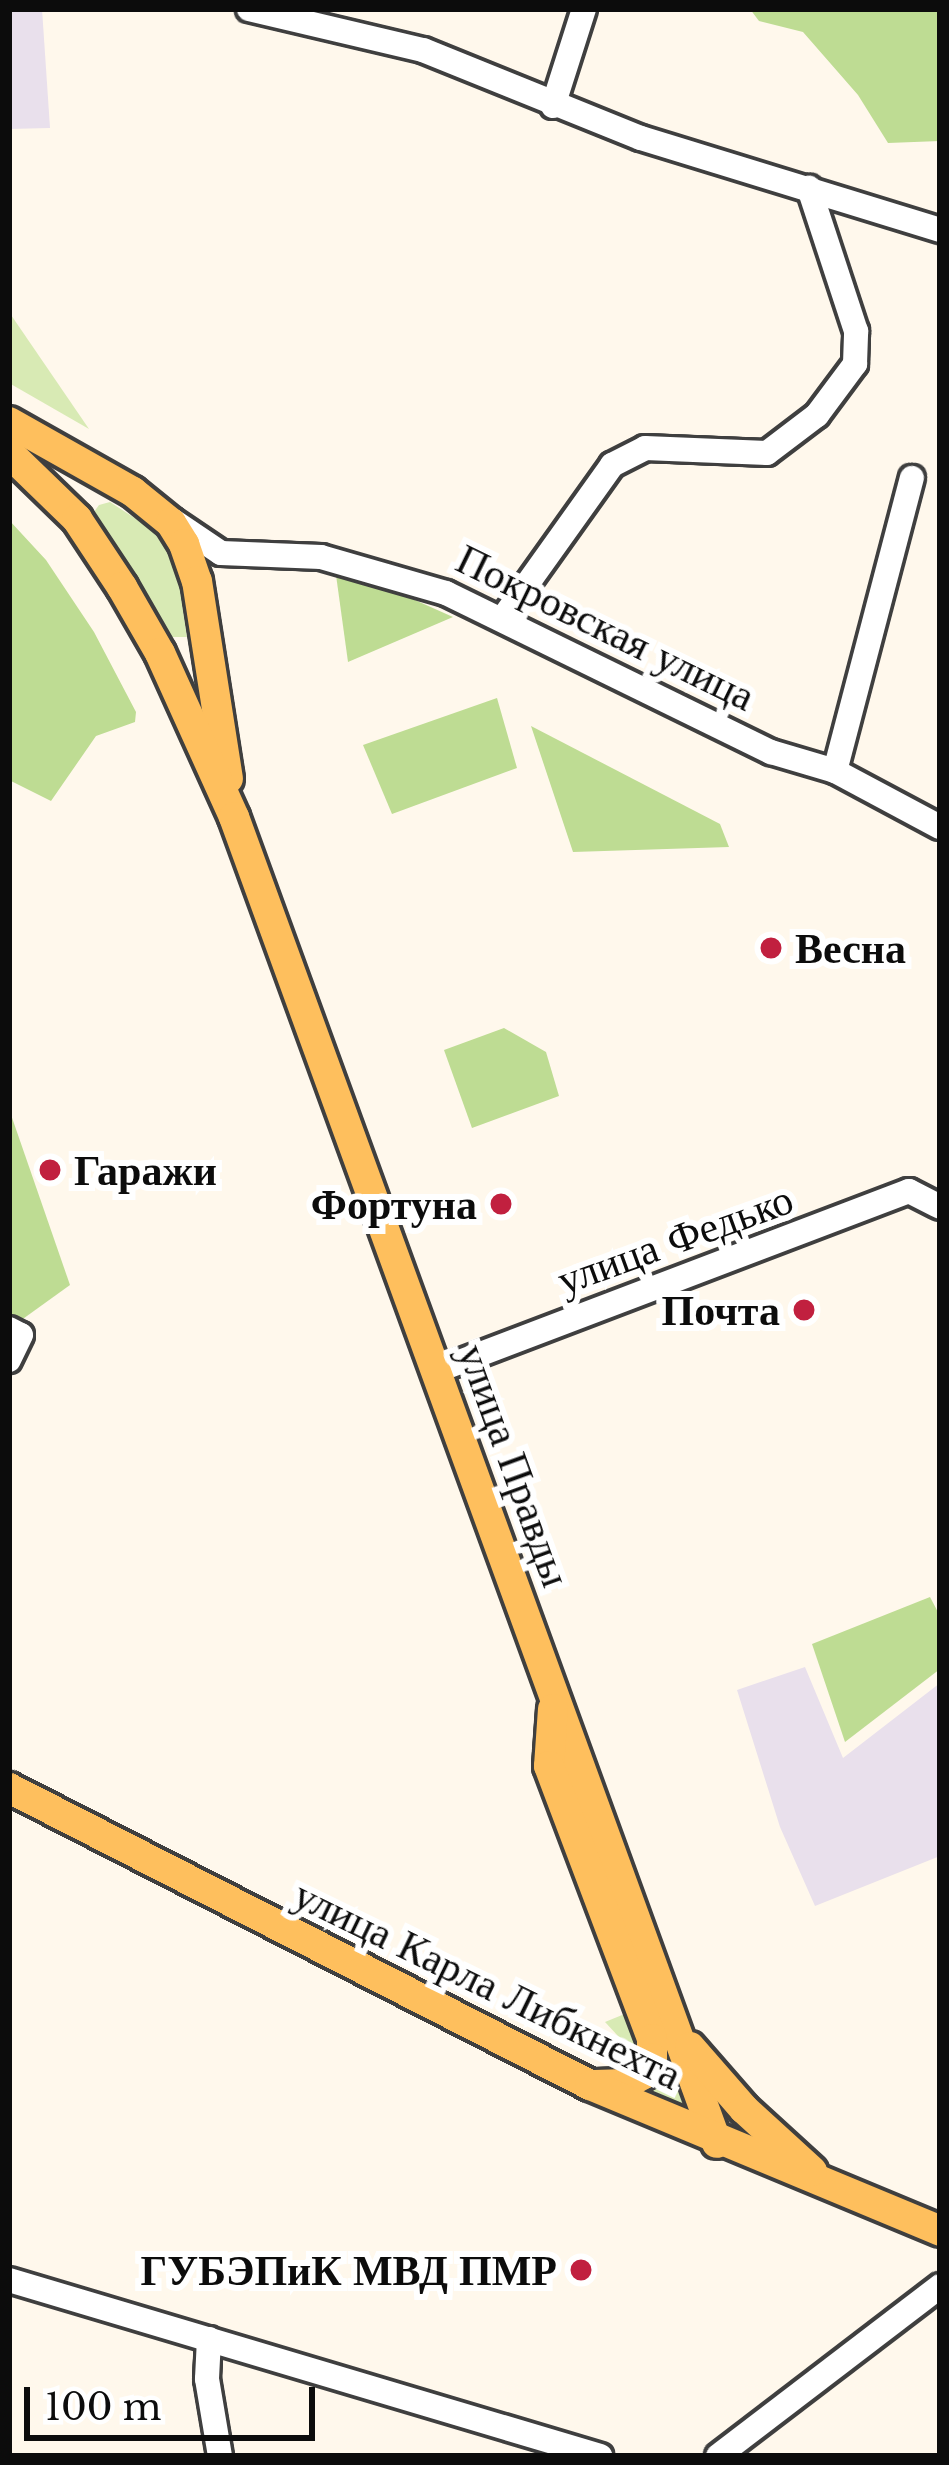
<!DOCTYPE html>
<meta charset="utf-8">
<style>
body{margin:0}
#map{position:relative;width:949px;height:2465px;overflow:hidden;background:#fff8ec;font-family:"Libre Baskerville",serif}
div>[style]{position:absolute}
.industrial>*{inset:0;background:#e9e0ec}
.green>*{inset:0;background:#d8eab4}
.forest>*{inset:0;background:#bedc93}
.roads{filter:drop-shadow(3px 0 #3f3f3f) drop-shadow(-3px 0 #3f3f3f) drop-shadow(0 3px #3f3f3f) drop-shadow(0 -3px #3f3f3f)}
.minor>*{height:24px;margin:-12px;padding:0 12px;transform-origin:12px;border-radius:12px;background:#fff}
.major>*{height:30px;margin:-15px;padding:0 15px;transform-origin:15px;border-radius:15px;background:#febf5d}
.dots>*{width:33px;height:33px;translate:-50% -50%;box-sizing:border-box;border:6px solid #fff;border-radius:50%}
span{translate:-50% -50%;white-space:nowrap;text-align:center;line-height:1.15;-webkit-text-stroke:12px #fff;paint-order:stroke}
.street-label{font-size:42px;color:#0c0c0c}
.poi-label{font-size:42px;color:#0c0c0c;font-weight:700}
.left{translate:0 -50%;text-align:left}
.right{translate:-100% -50%;text-align:right}
.frame{position:absolute;inset:0;border:12px solid #0c0c0c;pointer-events:none}
.scale{position:absolute;left:24px;top:2387px;width:291px;height:54px;box-sizing:border-box;border:6px solid #0c0c0c;border-top:0;padding-left:15px;font-size:36px;line-height:42px;white-space:nowrap;color:#0c0c0c;-webkit-text-stroke:9px #fff;paint-order:stroke}
</style>
<div id="map">
<div class="industrial">
<i style="clip-path:polygon(9px 9px,42px 9px,50px 128px,9px 129px)"></i>
<i style="clip-path:polygon(805px 1667px,843px 1758px,940px 1683px,940px 1856px,815px 1906px,780px 1827px,737px 1690px)"></i>
</div>
<div class="green">
<i style="clip-path:polygon(9px 312px,89px 429px,9px 383px)"></i>
<i style="clip-path:polygon(110px 502px,150px 528px,168px 550px,178px 576px,187px 637px,166px 637px,91px 516px,99px 505px)"></i>
<i style="clip-path:polygon(627px 2013px,640px 2042px,631px 2050px,605px 2022px)"></i>
<i style="clip-path:polygon(600px 2028px,625px 2054px,617px 2064px,588px 2050px)"></i>
<i style="clip-path:polygon(665px 2054px,684px 2107px,647px 2088px)"></i>
</div>
<div class="forest">
<i style="clip-path:polygon(750px 9px,940px 9px,940px 141px,888px 143px,858px 95px,803px 32px,759px 21px)"></i>
<i style="clip-path:polygon(9px 520px,46px 560px,94px 632px,136px 712px,135px 722px,96px 736px,51px 801px,9px 780px)"></i>
<i style="clip-path:polygon(336px 575px,397px 592px,453px 617px,348px 662px)"></i>
<i style="clip-path:polygon(497px 698px,517px 768px,392px 814px,363px 745px)"></i>
<i style="clip-path:polygon(531px 726px,720px 824px,729px 847px,573px 852px)"></i>
<i style="clip-path:polygon(504px 1028px,546px 1052px,559px 1096px,472px 1128px,444px 1050px)"></i>
<i style="clip-path:polygon(9px 1109px,70px 1285px,20px 1321px,9px 1315px)"></i>
<i style="clip-path:polygon(930px 1597px,940px 1616px,940px 1669px,845px 1742px,812px 1644px)"></i>
</div>
<div class="roads">
<div class="minor">
<i style="left:249px;top:9px;width:179px;rotate:13.3deg"></i>
<i style="left:423px;top:50px;width:235px;rotate:22deg"></i>
<i style="left:641px;top:138px;width:313px;rotate:17.1deg"></i>
<i style="left:553px;top:106px;width:102px;rotate:-72.3deg"></i>
<i style="left:172px;top:520px;width:59px;rotate:34deg"></i>
<i style="left:221px;top:553px;width:100px;rotate:2.3deg"></i>
<i style="left:321px;top:557px;width:130px;rotate:16.1deg"></i>
<i style="left:446px;top:593px;width:362px;rotate:26.1deg"></i>
<i style="left:771px;top:752px;width:67px;rotate:16.5deg"></i>
<i style="left:835px;top:771px;width:119px;rotate:28.1deg"></i>
<i style="left:503px;top:618px;width:188px;rotate:-54.5deg"></i>
<i style="left:612px;top:465px;width:37px;rotate:-27deg"></i>
<i style="left:645px;top:448px;width:122px;rotate:2.3deg"></i>
<i style="left:767px;top:453px;width:63px;rotate:-37.2deg"></i>
<i style="left:817px;top:415px;width:64px;rotate:-53.3deg"></i>
<i style="left:855px;top:364px;width:33px;rotate:-88deg"></i>
<i style="left:856px;top:331px;width:151px;rotate:-108.2deg"></i>
<i style="left:835px;top:771px;width:303px;rotate:-75.3deg"></i>
<i style="left:9px;top:1329px;width:13px;rotate:27deg"></i>
<i style="left:21px;top:1335px;width:28px;rotate:116deg"></i>
<i style="left:436px;top:1371px;width:506px;rotate:-20.83deg"></i>
<i style="left:909px;top:1191px;width:35px;rotate:27deg"></i>
<i style="left:9px;top:2280px;width:617px;rotate:16.58deg"></i>
<i style="left:209px;top:2339px;width:40px;rotate:92.9deg"></i>
<i style="left:207px;top:2379px;width:78px;rotate:80.4deg"></i>
<i style="left:718px;top:2456px;width:280px;rotate:-37.4deg"></i>
</div>
<div class="major">
<i style="left:9px;top:422px;width:142px;rotate:29.4deg"></i>
<i style="left:133px;top:492px;width:49px;rotate:39.2deg"></i>
<i style="left:171px;top:523px;width:25px;rotate:58deg"></i>
<i style="left:184px;top:544px;width:39px;rotate:71deg"></i>
<i style="left:197px;top:581px;width:200px;rotate:81.1deg"></i>
<i style="left:9px;top:453px;width:95px;rotate:44.1deg"></i>
<i style="left:77px;top:519px;width:82px;rotate:56.5deg"></i>
<i style="left:122px;top:587px;width:76px;rotate:60.1deg"></i>
<i style="left:160px;top:653px;width:180px;rotate:65.7deg"></i>
<i style="left:234px;top:817px;width:1411px;rotate:69.99deg"></i>
<i style="left:553px;top:1709px;width:57px;rotate:94deg"></i>
<i style="left:549px;top:1766px;width:292px;rotate:69.3deg"></i>
<i style="left:652px;top:2039px;width:19px;rotate:90deg"></i>
<i style="left:652px;top:2058px;width:18px;rotate:117deg"></i>
<i style="left:644px;top:2074px;width:21px;rotate:151deg"></i>
<i style="left:626px;top:2084px;width:31px;rotate:178deg"></i>
<i style="left:9px;top:1788px;width:653px;rotate:27.08deg"></i>
<i style="left:590px;top:2085px;width:379px;rotate:22.6deg"></i>
<i style="left:690px;top:2047px;width:82px;rotate:48.9deg"></i>
<i style="left:744px;top:2109px;width:92px;rotate:42.4deg"></i>
</div>
</div>
<div class="dots">
<i style="left:771px;top:948px;background:#c1203f"></i>
<i style="left:50px;top:1170px;background:#c1203f"></i>
<i style="left:501px;top:1204px;background:#c1203f"></i>
<i style="left:804px;top:1310px;background:#c1203f"></i>
<i style="left:581px;top:2270px;background:#c1203f"></i>
</div>
<div class="street-label">
<span style="left:606px;top:627px;rotate:26deg">Покровская улица</span>
<span style="left:675px;top:1239px;rotate:-20deg">улица Федько</span>
<span style="left:515px;top:1465px;rotate:70deg">улица Правды</span>
<span style="left:488px;top:1984px;rotate:26deg">улица Карла Либкнехта</span>
</div>
<div class="poi-label">
<span class="left" style="left:795px;top:948px">Весна</span>
<span class="left" style="left:74px;top:1170px">Гаражи</span>
<span class="right" style="left:477px;top:1204px">Фортуна</span>
<span class="right" style="left:780px;top:1310px">Почта</span>
<span class="right" style="left:557px;top:2270px">ГУБЭПиК МВД ПМР</span>
</div>
<div class="frame"></div>
<div class="scale">100 m</div>
</div>
